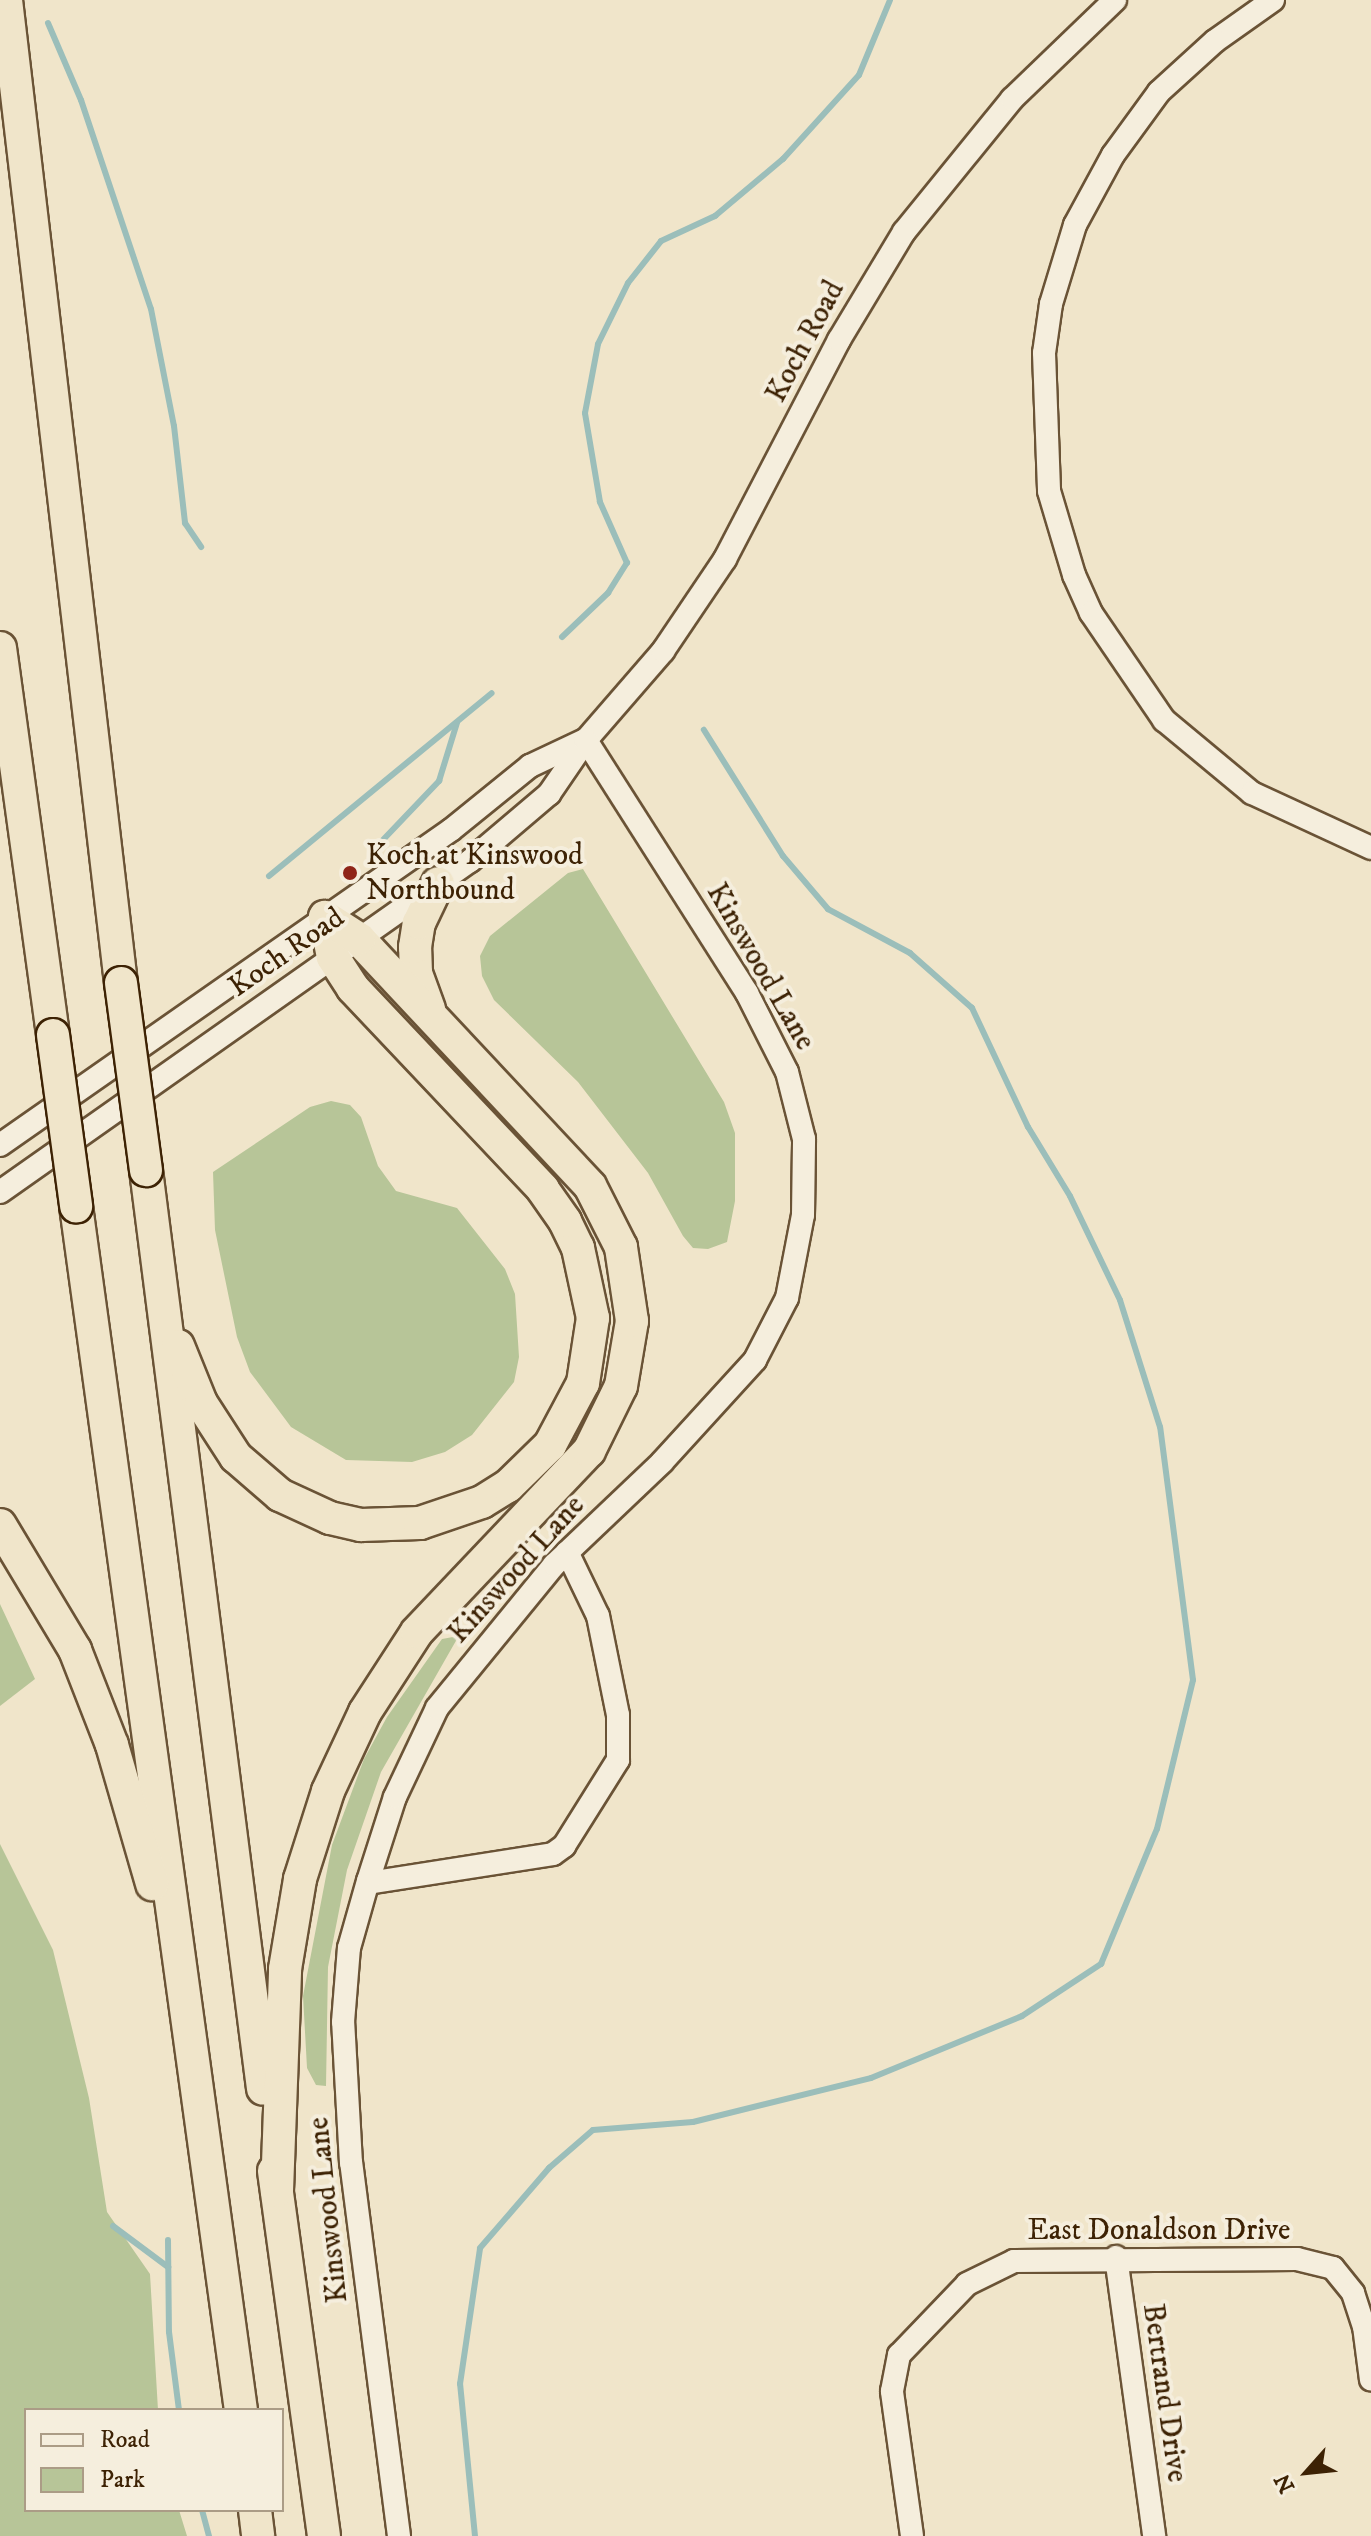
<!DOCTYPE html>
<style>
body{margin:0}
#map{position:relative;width:1371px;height:2536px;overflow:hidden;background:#f0e5ca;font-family:"IM FELL DW Pica",serif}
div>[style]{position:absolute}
.green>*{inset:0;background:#b7c598}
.stream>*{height:6px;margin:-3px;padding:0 3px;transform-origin:3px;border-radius:3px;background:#9bbeba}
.roads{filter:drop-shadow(2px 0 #6a5336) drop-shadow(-2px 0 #6a5336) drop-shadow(0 2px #6a5336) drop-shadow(0 -2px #6a5336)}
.minor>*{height:22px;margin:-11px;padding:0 11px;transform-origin:11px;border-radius:11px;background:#f5eedd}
.highway>*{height:32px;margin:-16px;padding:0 16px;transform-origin:16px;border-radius:16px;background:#f0e5ca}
.bridges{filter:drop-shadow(2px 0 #3d2204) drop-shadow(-2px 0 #3d2204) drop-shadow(0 2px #3d2204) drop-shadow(0 -2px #3d2204)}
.highway-bridge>*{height:32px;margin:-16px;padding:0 16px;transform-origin:16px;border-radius:16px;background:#f0e5ca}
.dots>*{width:22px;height:22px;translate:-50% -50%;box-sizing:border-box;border:4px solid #f5eedd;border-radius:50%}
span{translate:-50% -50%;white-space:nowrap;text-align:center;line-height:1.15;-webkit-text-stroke:8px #f5eedd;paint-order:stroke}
.street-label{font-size:30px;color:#3d2204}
.poi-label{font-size:30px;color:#3d2204}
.left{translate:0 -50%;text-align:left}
.legend{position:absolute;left:24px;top:2408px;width:260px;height:104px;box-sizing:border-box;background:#f5eedd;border:2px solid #ab9c86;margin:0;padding:10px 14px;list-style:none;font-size:24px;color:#3d2204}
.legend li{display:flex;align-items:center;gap:16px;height:40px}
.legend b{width:40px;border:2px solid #ab9c86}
.north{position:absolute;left:1267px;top:2432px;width:80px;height:80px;-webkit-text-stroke:6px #f5eedd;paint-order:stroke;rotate:243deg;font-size:22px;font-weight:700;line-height:32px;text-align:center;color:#3d2204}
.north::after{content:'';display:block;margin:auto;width:28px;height:36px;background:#3d2204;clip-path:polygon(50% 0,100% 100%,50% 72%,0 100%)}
</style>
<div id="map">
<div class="green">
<i style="clip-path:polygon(583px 869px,724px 1102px,735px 1133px,735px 1201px,727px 1242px,708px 1249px,693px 1248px,683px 1236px,648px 1173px,578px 1082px,494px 1000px,482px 976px,480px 956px,490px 936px,568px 873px)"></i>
<i style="clip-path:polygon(331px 1101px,350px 1105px,361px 1117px,378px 1166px,396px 1191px,457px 1208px,505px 1269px,515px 1294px,519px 1357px,514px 1382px,472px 1435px,445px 1452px,412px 1462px,346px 1460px,291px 1427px,250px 1372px,237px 1337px,215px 1230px,213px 1172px,310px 1107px)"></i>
<i style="clip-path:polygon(0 1604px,35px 1679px,0 1706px)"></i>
<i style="clip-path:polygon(453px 1637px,457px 1639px,381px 1772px,347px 1870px,328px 1967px,326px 2086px,316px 2085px,307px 2068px,303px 1996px,332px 1845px,364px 1759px,387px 1717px,442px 1639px)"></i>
<i style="clip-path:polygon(0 1844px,53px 1950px,89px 2098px,107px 2212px,150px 2274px,158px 2410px,26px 2410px,26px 2510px,179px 2510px,187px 2536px,0 2536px)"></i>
</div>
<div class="stream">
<i style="left:48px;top:23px;width:84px;rotate:66.8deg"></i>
<i style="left:81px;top:100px;width:220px;rotate:71.5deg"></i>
<i style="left:151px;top:309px;width:119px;rotate:78.9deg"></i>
<i style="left:174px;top:426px;width:98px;rotate:83.5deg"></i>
<i style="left:185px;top:523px;width:29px;rotate:56deg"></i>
<i style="left:562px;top:637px;width:64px;rotate:-43.7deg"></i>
<i style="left:608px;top:593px;width:36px;rotate:-58deg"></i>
<i style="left:627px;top:563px;width:67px;rotate:-113.9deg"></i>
<i style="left:600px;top:502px;width:90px;rotate:-99.6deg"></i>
<i style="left:585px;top:413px;width:70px;rotate:-79.3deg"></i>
<i style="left:598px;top:344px;width:68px;rotate:-63.8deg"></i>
<i style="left:628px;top:283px;width:53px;rotate:-51.8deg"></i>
<i style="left:661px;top:241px;width:60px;rotate:-24.8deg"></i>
<i style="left:715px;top:216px;width:89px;rotate:-40deg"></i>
<i style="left:783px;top:159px;width:113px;rotate:-47.9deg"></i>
<i style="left:859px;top:75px;width:81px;rotate:-67.5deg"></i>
<i style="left:380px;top:843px;width:86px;rotate:-46.4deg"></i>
<i style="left:439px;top:781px;width:61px;rotate:-72.8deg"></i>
<i style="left:269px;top:876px;width:288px;rotate:-39.4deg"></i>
<i style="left:113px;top:2226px;width:69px;rotate:36.7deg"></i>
<i style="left:168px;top:2240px;width:92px;rotate:89.4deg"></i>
<i style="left:169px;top:2332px;width:79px;rotate:82.7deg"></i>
<i style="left:202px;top:2510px;width:27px;rotate:75deg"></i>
<i style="left:475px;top:2536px;width:153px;rotate:-95.6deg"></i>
<i style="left:460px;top:2384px;width:137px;rotate:-81.6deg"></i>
<i style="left:480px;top:2248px;width:106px;rotate:-49.2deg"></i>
<i style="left:549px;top:2168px;width:58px;rotate:-40.8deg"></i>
<i style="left:593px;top:2130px;width:100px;rotate:-4.6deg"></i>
<i style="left:693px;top:2122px;width:183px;rotate:-13.9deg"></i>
<i style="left:871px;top:2078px;width:163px;rotate:-22.3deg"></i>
<i style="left:1022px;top:2016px;width:95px;rotate:-33.4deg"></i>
<i style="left:1101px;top:1964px;width:146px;rotate:-67.5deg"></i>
<i style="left:1157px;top:1829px;width:153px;rotate:-76.4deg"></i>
<i style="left:1193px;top:1680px;width:255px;rotate:-97.4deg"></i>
<i style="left:1160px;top:1427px;width:133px;rotate:-107.5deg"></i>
<i style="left:1120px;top:1300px;width:115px;rotate:-115.7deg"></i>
<i style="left:1070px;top:1196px;width:81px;rotate:-121.3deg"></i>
<i style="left:1028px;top:1127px;width:132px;rotate:-115.2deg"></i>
<i style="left:972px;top:1008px;width:83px;rotate:-138.4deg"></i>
<i style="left:910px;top:953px;width:93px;rotate:-151.8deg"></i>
<i style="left:828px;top:909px;width:70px;rotate:-130.3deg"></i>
<i style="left:783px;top:856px;width:149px;rotate:-122.1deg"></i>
</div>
<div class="roads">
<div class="minor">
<i style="left:1273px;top:0;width:71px;rotate:144.7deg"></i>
<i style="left:1215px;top:41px;width:76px;rotate:137.7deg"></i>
<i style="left:1159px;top:92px;width:78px;rotate:126.1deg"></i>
<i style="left:1113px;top:155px;width:80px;rotate:118.5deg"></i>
<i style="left:1075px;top:225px;width:83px;rotate:106.9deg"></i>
<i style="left:1051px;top:304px;width:49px;rotate:98.1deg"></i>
<i style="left:1044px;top:353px;width:138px;rotate:87.9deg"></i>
<i style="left:1049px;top:491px;width:88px;rotate:73.4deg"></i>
<i style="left:1074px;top:575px;width:42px;rotate:65.9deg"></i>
<i style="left:1091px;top:613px;width:130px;rotate:55.7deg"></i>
<i style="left:1164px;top:720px;width:114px;rotate:39.7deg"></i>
<i style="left:1252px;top:793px;width:131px;rotate:24.8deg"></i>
<i style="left:0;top:1145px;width:550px;rotate:-34.93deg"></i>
<i style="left:451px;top:830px;width:102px;rotate:-39deg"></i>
<i style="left:530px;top:766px;width:61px;rotate:-25.3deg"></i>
<i style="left:0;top:1192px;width:575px;rotate:-35.16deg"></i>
<i style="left:470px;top:861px;width:104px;rotate:-40.3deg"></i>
<i style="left:549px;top:794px;width:65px;rotate:-55.6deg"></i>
<i style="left:586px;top:740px;width:118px;rotate:-49.1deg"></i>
<i style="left:663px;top:651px;width:111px;rotate:-56deg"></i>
<i style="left:725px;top:559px;width:247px;rotate:-62.5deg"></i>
<i style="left:839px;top:340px;width:126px;rotate:-59deg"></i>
<i style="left:904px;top:232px;width:171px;rotate:-50.9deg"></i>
<i style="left:1012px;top:99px;width:143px;rotate:-43.9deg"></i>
<i style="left:368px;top:1883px;width:187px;rotate:-8.9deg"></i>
<i style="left:553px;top:1854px;width:14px;rotate:-36deg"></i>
<i style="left:564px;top:1846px;width:102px;rotate:-57.9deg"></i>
<i style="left:618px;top:1760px;width:45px;rotate:-90deg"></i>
<i style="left:618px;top:1715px;width:101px;rotate:-101.4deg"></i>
<i style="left:598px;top:1616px;width:71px;rotate:-115.8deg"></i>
<i style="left:1116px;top:2257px;width:282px;rotate:82.2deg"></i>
<i style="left:399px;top:2536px;width:376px;rotate:-97.3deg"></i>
<i style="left:351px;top:2163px;width:141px;rotate:-93.2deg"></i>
<i style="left:343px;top:2022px;width:74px;rotate:-85.4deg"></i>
<i style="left:349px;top:1948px;width:70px;rotate:-74.2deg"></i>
<i style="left:368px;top:1881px;width:88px;rotate:-72.2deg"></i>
<i style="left:395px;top:1797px;width:98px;rotate:-64.7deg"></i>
<i style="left:437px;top:1708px;width:185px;rotate:-50.7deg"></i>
<i style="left:554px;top:1565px;width:149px;rotate:-43.6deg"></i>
<i style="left:662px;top:1462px;width:138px;rotate:-47.6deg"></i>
<i style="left:755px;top:1360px;width:70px;rotate:-62.7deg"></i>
<i style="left:787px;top:1298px;width:85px;rotate:-79.1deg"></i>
<i style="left:803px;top:1215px;width:76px;rotate:-89.2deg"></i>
<i style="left:804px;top:1139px;width:69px;rotate:-104.2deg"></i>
<i style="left:787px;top:1072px;width:89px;rotate:-116.9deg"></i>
<i style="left:747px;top:993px;width:300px;rotate:-122.5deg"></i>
<i style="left:912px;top:2536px;width:146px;rotate:-97.9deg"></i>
<i style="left:892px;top:2391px;width:37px;rotate:-79deg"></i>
<i style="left:899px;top:2355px;width:98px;rotate:-46.2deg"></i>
<i style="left:967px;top:2284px;width:52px;rotate:-26.1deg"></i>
<i style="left:1014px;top:2261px;width:283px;rotate:-0.4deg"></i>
<i style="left:1297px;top:2259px;width:37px;rotate:14deg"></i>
<i style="left:1333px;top:2268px;width:32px;rotate:51deg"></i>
<i style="left:1353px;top:2293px;width:35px;rotate:72deg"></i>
<i style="left:1364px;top:2326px;width:54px;rotate:82.6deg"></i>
</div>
<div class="highway">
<i style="left:6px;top:0;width:990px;rotate:83.33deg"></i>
<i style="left:0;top:648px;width:391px;rotate:82.2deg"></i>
<i style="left:429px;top:1009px;width:38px;rotate:-110deg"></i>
<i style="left:416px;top:973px;width:26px;rotate:-92deg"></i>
<i style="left:415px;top:947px;width:24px;rotate:-81deg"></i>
<i style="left:419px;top:923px;width:44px;rotate:-64.6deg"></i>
<i style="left:146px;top:1170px;width:926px;rotate:82.74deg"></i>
<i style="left:76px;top:1206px;width:1215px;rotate:82.2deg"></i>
<i style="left:178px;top:1346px;width:61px;rotate:68deg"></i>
<i style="left:201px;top:1403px;width:64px;rotate:57.1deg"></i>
<i style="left:236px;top:1457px;width:58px;rotate:40.8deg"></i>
<i style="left:280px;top:1495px;width:55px;rotate:24.7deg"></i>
<i style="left:330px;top:1518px;width:32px;rotate:13deg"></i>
<i style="left:361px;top:1525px;width:59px;rotate:-1.9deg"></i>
<i style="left:420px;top:1523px;width:65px;rotate:-18.7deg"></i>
<i style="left:482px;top:1502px;width:31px;rotate:-32deg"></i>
<i style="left:508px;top:1486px;width:59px;rotate:-44.3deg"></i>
<i style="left:550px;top:1445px;width:70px;rotate:-62deg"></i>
<i style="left:583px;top:1383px;width:66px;rotate:-81.3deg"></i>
<i style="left:593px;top:1318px;width:72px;rotate:-102.1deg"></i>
<i style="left:578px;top:1248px;width:30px;rotate:-116deg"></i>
<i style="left:565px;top:1221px;width:39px;rotate:-125deg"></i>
<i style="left:543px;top:1189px;width:277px;rotate:-133.4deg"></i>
<i style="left:353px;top:988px;width:37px;rotate:-123deg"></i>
<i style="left:333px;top:957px;width:41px;rotate:-101.3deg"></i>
<i style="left:0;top:1525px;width:146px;rotate:59deg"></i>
<i style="left:75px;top:1650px;width:102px;rotate:68.7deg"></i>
<i style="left:112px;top:1745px;width:145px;rotate:73.9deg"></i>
<i style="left:274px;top:2171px;width:368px;rotate:82.2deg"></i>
<i style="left:277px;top:2191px;width:222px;rotate:-87.9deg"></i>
<i style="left:285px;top:1969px;width:91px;rotate:-80.5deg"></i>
<i style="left:300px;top:1879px;width:92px;rotate:-72.3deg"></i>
<i style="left:328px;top:1791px;width:87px;rotate:-64.9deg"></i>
<i style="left:365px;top:1712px;width:95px;rotate:-57deg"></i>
<i style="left:417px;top:1632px;width:250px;rotate:-46.5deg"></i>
<i style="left:589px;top:1451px;width:72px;rotate:-63.8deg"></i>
<i style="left:621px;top:1386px;width:66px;rotate:-80.4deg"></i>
<i style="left:632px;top:1321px;width:75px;rotate:-98.5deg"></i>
<i style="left:621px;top:1247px;width:68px;rotate:-116.9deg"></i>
<i style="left:590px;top:1186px;width:338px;rotate:-133.1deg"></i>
<i style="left:359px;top:939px;width:40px;rotate:-147.1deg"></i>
<i style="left:255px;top:2510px;width:26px;rotate:83deg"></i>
</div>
</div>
<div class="bridges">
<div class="highway-bridge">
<i style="left:121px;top:983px;width:189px;rotate:82.4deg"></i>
<i style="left:53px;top:1035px;width:173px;rotate:82.3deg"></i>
</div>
</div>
<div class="dots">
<i style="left:350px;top:873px;background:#8f2418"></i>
</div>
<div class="street-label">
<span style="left:806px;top:342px;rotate:-62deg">Koch Road</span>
<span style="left:287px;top:953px;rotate:-35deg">Koch Road</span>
<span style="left:760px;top:967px;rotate:60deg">Kinswood Lane</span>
<span style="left:517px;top:1570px;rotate:-48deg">Kinswood Lane</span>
<span style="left:329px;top:2210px;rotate:-96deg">Kinswood Lane</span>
<span style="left:1159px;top:2231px">East Donaldson Drive</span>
<span style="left:1164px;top:2393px;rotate:82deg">Bertrand Drive</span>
</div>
<div class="poi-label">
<span class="left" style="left:366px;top:873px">Koch at Kinswood<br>Northbound</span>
</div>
<ul class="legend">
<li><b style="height:10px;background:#f5eedd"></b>Road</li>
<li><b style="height:22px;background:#b7c598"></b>Park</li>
</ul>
<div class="north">N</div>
</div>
